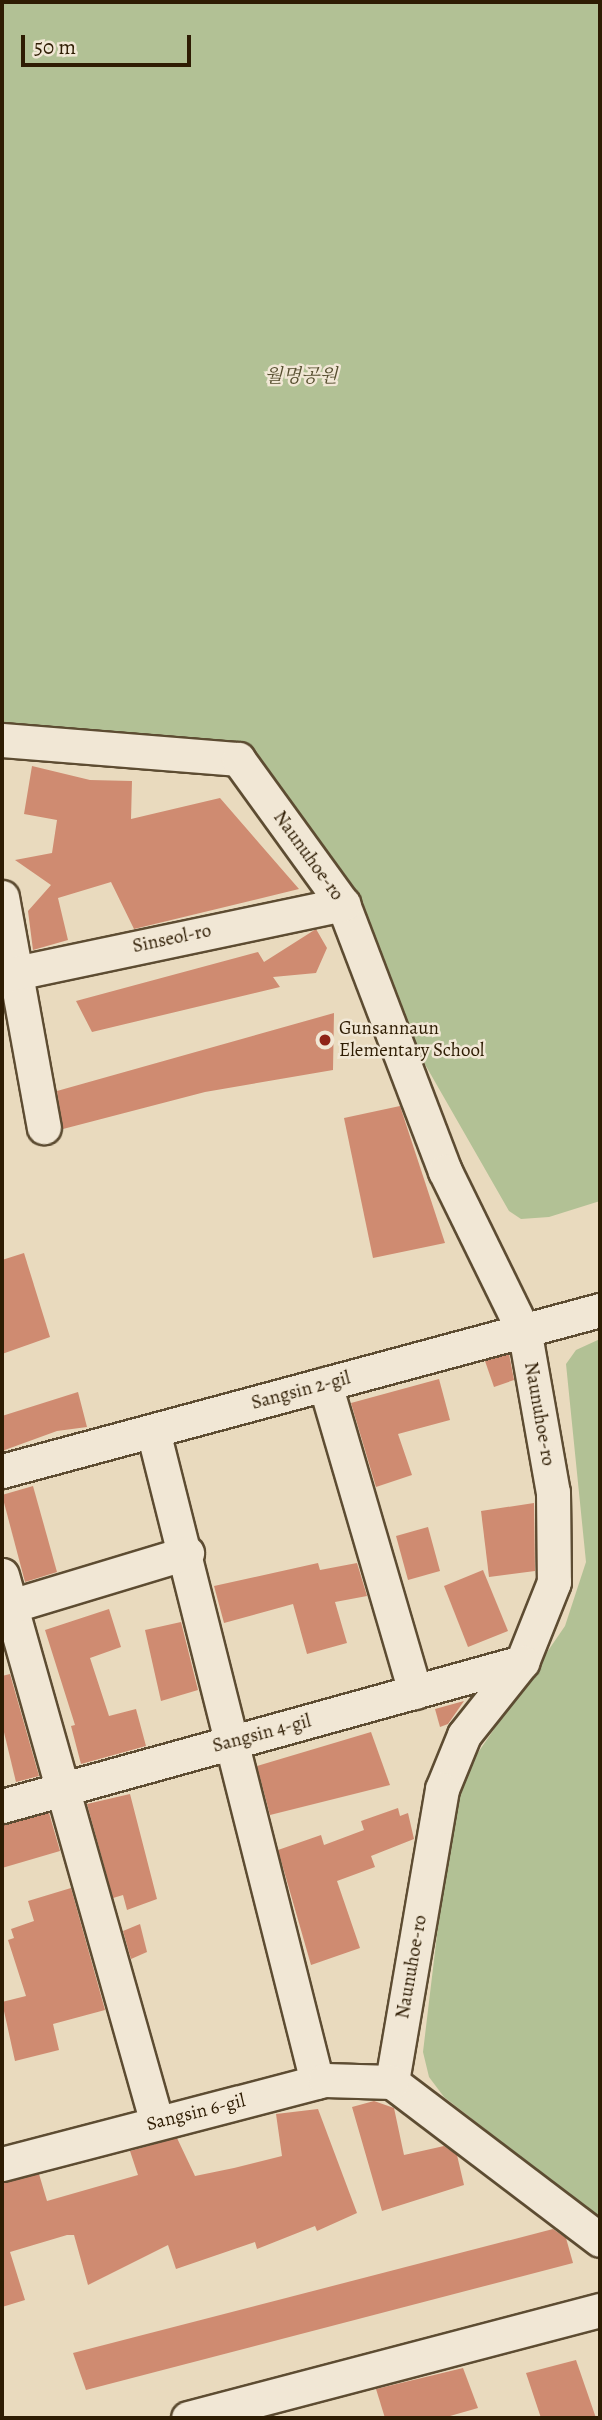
<!DOCTYPE html>
<meta charset="utf-8">
<style>
body{margin:0}
#map{position:relative;width:602px;height:2420px;overflow:hidden;background:#e9dabe;font-family:Alegreya,"Noto Serif KR",serif}
div>[style]{position:absolute}
.green>*{inset:0;background:#b2c195}
.building>*{inset:0;background:#cf8b71}
.roads{filter:drop-shadow(2px 0 #5d4c32) drop-shadow(-2px 0 #5d4c32) drop-shadow(0 2px #5d4c32) drop-shadow(0 -2px #5d4c32)}
.minor>*{height:33px;margin:-16.5px;padding:0 16.5px;transform-origin:16.5px;border-radius:16.5px;background:#f1e7d5}
.dots>*{width:19px;height:19px;translate:-50% -50%;box-sizing:border-box;border:4px solid #f1e7d5;border-radius:50%}
span{translate:-50% -50%;white-space:nowrap;text-align:center;line-height:1.15;-webkit-text-stroke:5px #f1e7d5;paint-order:stroke}
.park-label{font-size:19px;color:#564e2f;font-style:italic}
.street-label{font-size:19px;color:#2e1c03}
.poi-label{font-size:19px;color:#2e1c03}
.left{translate:0 -50%;text-align:left}
.frame{position:absolute;inset:0;border:4px solid #2e1c03;pointer-events:none}
.scale{position:absolute;left:21px;top:35px;width:170px;height:32px;box-sizing:border-box;border:4px solid #2e1c03;border-top:0;padding-left:9px;font-size:21px;line-height:24px;white-space:nowrap;color:#2e1c03;-webkit-text-stroke:5px #f1e7d5;paint-order:stroke}
</style>
<div id="map">
<div class="green">
<i style="clip-path:polygon(2px 2px,600px 2px,600px 1201px,549px 1217px,521px 1219px,509px 1211px,379px 984px,241px 777px,218px 769px,2px 752px)"></i>
<i style="clip-path:polygon(600px 1339px,600px 2219px,444px 2097px,429px 2077px,423px 2052px,448px 1843px,466px 1770px,565px 1626px,586px 1562px,566px 1364px,576px 1350px)"></i>
</div>
<div class="building">
<i style="clip-path:polygon(32px 766px,90px 780px,132px 781px,131px 819px,220px 798px,299px 889px,134px 929px,111px 882px,58px 898px,68px 940px,33px 950px,28px 911px,51px 885px,15px 860px,52px 853px,57px 820px,24px 814px)"></i>
<i style="clip-path:polygon(316px 929px,327px 948px,316px 973px,273px 977px,280px 987px,92px 1032px,76px 1001px,258px 952px,264px 962px)"></i>
<i style="clip-path:polygon(334px 1013px,333px 1070px,205px 1092px,63px 1129px,57px 1091px)"></i>
<i style="clip-path:polygon(400px 1106px,445px 1243px,373px 1258px,344px 1118px)"></i>
<i style="clip-path:polygon(24px 1253px,50px 1337px,2px 1354px,2px 1260px)"></i>
<i style="clip-path:polygon(509px 1354px,514px 1380px,494px 1387px,485px 1361px)"></i>
<i style="clip-path:polygon(439px 1379px,450px 1420px,398px 1434px,412px 1475px,376px 1487px,351px 1403px)"></i>
<i style="clip-path:polygon(78px 1392px,87px 1427px,57px 1431px,2px 1451px,2px 1416px)"></i>
<i style="clip-path:polygon(33px 1486px,57px 1572px,25px 1582px,2px 1495px)"></i>
<i style="clip-path:polygon(534px 1503px,535px 1571px,489px 1577px,481px 1511px)"></i>
<i style="clip-path:polygon(428px 1527px,440px 1571px,408px 1580px,396px 1536px)"></i>
<i style="clip-path:polygon(318px 1563px,320px 1570px,357px 1563px,367px 1596px,335px 1602px,347px 1643px,307px 1654px,293px 1604px,224px 1623px,214px 1586px)"></i>
<i style="clip-path:polygon(483px 1570px,508px 1631px,468px 1647px,444px 1586px)"></i>
<i style="clip-path:polygon(109px 1609px,121px 1647px,90px 1658px,109px 1716px,136px 1709px,146px 1746px,81px 1764px,71px 1726px,75px 1725px,45px 1630px)"></i>
<i style="clip-path:polygon(181px 1622px,198px 1690px,161px 1701px,145px 1630px)"></i>
<i style="clip-path:polygon(10px 1674px,39px 1776px,16px 1782px,2px 1724px,2px 1676px)"></i>
<i style="clip-path:polygon(464px 1701px,448px 1724px,440px 1727px,435px 1709px)"></i>
<i style="clip-path:polygon(371px 1732px,390px 1785px,270px 1815px,257px 1766px)"></i>
<i style="clip-path:polygon(130px 1794px,157px 1899px,127px 1910px,123px 1895px,113px 1898px,87px 1804px)"></i>
<i style="clip-path:polygon(398px 1808px,400px 1816px,408px 1813px,414px 1839px,371px 1856px,375px 1867px,337px 1881px,360px 1948px,311px 1965px,278px 1850px,321px 1835px,324px 1845px,364px 1830px,361px 1821px)"></i>
<i style="clip-path:polygon(49px 1813px,60px 1851px,2px 1868px,2px 1825px)"></i>
<i style="clip-path:polygon(71px 1888px,105px 2010px,53px 2024px,59px 2050px,15px 2061px,2px 2002px,26px 1996px,8px 1940px,14px 1938px,11px 1929px,34px 1921px,28px 1901px)"></i>
<i style="clip-path:polygon(140px 1924px,147px 1952px,131px 1959px,123px 1931px)"></i>
<i style="clip-path:polygon(374px 2101px,394px 2108px,404px 2155px,444px 2146px,457px 2155px,464px 2185px,382px 2211px,352px 2107px)"></i>
<i style="clip-path:polygon(318px 2109px,357px 2213px,317px 2231px,315px 2226px,257px 2249px,255px 2242px,176px 2269px,168px 2245px,88px 2285px,74px 2235px,67px 2235px,10px 2252px,25px 2300px,2px 2307px,2px 2183px,39px 2174px,47px 2201px,138px 2175px,130px 2151px,177px 2138px,195px 2176px,234px 2168px,282px 2156px,276px 2114px)"></i>
<i style="clip-path:polygon(553px 2229px,566px 2238px,573px 2263px,86px 2390px,73px 2353px)"></i>
<i style="clip-path:polygon(576px 2360px,596px 2418px,541px 2418px,526px 2373px)"></i>
<i style="clip-path:polygon(463px 2368px,478px 2408px,443px 2418px,385px 2418px,376px 2389px)"></i>
</div>
<div class="roads">
<div class="minor">
<i style="left:2px;top:740px;width:237px;rotate:4.6deg"></i>
<i style="left:238px;top:759px;width:179px;rotate:54.1deg"></i>
<i style="left:343px;top:904px;width:286px;rotate:69.1deg"></i>
<i style="left:445px;top:1171px;width:182px;rotate:63.9deg"></i>
<i style="left:525px;top:1334px;width:160px;rotate:80deg"></i>
<i style="left:553px;top:1492px;width:90px;rotate:89.4deg"></i>
<i style="left:554px;top:1582px;width:86px;rotate:111.8deg"></i>
<i style="left:522px;top:1662px;width:93px;rotate:128.5deg"></i>
<i style="left:464px;top:1735px;width:58px;rotate:112.2deg"></i>
<i style="left:442px;top:1789px;width:297px;rotate:99.7deg"></i>
<i style="left:392px;top:2082px;width:261px;rotate:37.2deg"></i>
<i style="left:2px;top:897px;width:234px;rotate:79.7deg"></i>
<i style="left:2px;top:976px;width:349px;rotate:-11.9deg"></i>
<i style="left:325px;top:1384px;width:321px;rotate:73.7deg"></i>
<i style="left:153px;top:1431px;width:671px;rotate:75.86deg"></i>
<i style="left:2px;top:1471px;width:619px;rotate:-15.07deg"></i>
<i style="left:2px;top:1575px;width:569px;rotate:74.21deg"></i>
<i style="left:11px;top:1606px;width:184px;rotate:-16.8deg"></i>
<i style="left:2px;top:1806px;width:540px;rotate:-15.48deg"></i>
<i style="left:2px;top:2164px;width:334px;rotate:-14.6deg"></i>
<i style="left:325px;top:2080px;width:67px;rotate:1.7deg"></i>
<i style="left:188px;top:2418px;width:426px;rotate:-14.7deg"></i>
</div>
</div>
<div class="dots">
<i style="left:325px;top:1040px;background:#8f2418"></i>
</div>
<div class="park-label">
<span style="left:301px;top:377px">월명공원</span>
</div>
<div class="street-label">
<span style="left:308px;top:856px;rotate:54deg">Naunuhoe-ro</span>
<span style="left:172px;top:939px;rotate:-12deg">Sinseol-ro</span>
<span style="left:301px;top:1391px;rotate:-15deg">Sangsin 2-gil</span>
<span style="left:539px;top:1414px;rotate:80deg">Naunuhoe-ro</span>
<span style="left:262px;top:1734px;rotate:-15deg">Sangsin 4-gil</span>
<span style="left:412px;top:1967px;rotate:-80deg">Naunuhoe-ro</span>
<span style="left:196px;top:2113px;rotate:-14deg">Sangsin 6-gil</span>
</div>
<div class="poi-label">
<span class="left" style="left:339px;top:1040px">Gunsannaun<br>Elementary School</span>
</div>
<div class="frame"></div>
<div class="scale">50 m</div>
</div>
